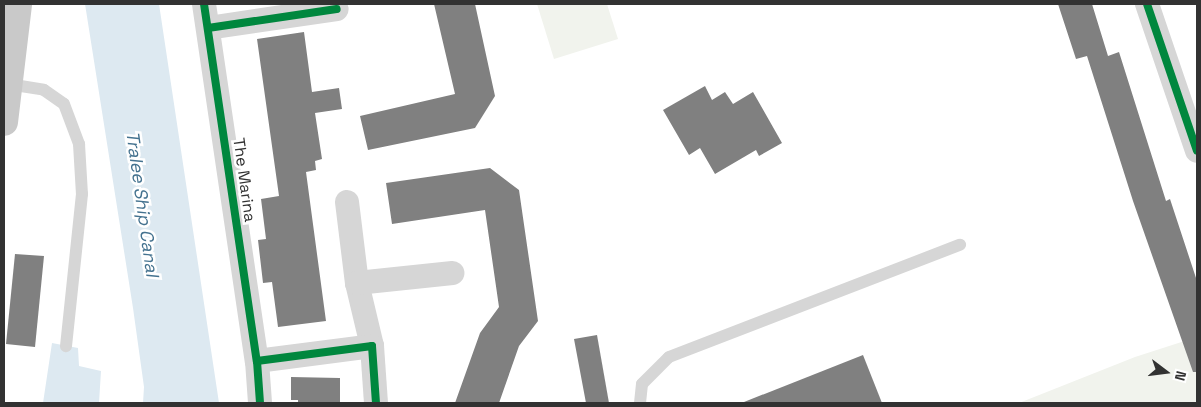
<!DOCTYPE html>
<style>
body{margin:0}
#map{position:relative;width:1201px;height:407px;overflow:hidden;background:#fff;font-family:"Space Grotesk",sans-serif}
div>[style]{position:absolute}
.green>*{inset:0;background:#f1f3ed}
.water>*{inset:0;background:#dde9f1}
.building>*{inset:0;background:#808080}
.service>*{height:12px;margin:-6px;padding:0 6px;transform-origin:6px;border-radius:6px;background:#d6d6d6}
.minor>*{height:24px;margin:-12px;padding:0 12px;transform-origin:12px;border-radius:12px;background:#d6d6d6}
.primary>*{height:28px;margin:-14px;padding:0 14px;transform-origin:14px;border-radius:14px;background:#c9c9c9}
.cycleway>*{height:8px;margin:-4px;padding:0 4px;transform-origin:4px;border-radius:4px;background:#00873e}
span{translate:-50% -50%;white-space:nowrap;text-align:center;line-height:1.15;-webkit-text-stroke:5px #fff;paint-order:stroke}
.street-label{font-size:16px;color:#323232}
.water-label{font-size:18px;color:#44728f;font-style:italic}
.frame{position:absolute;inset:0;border:5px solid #323232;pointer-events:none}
.north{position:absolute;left:1141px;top:347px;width:50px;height:50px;-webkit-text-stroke:4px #fff;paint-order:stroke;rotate:105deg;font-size:14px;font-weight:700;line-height:20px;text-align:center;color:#323232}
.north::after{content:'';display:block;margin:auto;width:18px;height:22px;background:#323232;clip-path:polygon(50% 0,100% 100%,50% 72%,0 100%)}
</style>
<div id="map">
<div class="green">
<i style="clip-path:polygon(537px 4px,607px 4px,618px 39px,554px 59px)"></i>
<i style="clip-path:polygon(1197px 337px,1197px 403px,1019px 403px,1135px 357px)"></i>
</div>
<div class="water">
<i style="clip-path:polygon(85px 4px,159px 4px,219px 403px,143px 403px,144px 387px,133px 308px)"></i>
<i style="clip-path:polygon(52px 343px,78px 348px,79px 366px,101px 371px,99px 403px,43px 403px)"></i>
</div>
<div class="building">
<i style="clip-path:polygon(434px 4px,475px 4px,495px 96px,475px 128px,368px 150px,360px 116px,455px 94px)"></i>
<i style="clip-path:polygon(1058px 4px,1092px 4px,1108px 56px,1119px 52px,1166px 201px,1170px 199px,1197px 281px,1197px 372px,1193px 372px,1133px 201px,1087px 56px,1076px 59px)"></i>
<i style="clip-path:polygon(304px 32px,312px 92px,339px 88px,342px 109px,315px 113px,322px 159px,315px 161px,316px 170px,306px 172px,326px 321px,278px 327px,272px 282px,263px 283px,258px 240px,266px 239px,261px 199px,279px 196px,257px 39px)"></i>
<i style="clip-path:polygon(705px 86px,712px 100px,725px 92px,733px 104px,753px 92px,782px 143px,759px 156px,756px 150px,715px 174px,700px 148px,689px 155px,663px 110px)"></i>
<i style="clip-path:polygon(490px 168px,519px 190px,538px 321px,519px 346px,499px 403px,455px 403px,480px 333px,499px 307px,485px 210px,392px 224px,386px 183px)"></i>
<i style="clip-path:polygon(15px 254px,44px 256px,35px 347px,6px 344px)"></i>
<i style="clip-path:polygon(597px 335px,609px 403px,586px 403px,574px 339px)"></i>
<i style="clip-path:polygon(863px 355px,882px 403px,744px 403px,744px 402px)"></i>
<i style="clip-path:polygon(291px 377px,340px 378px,340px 403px,298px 403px,298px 400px,291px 400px)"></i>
</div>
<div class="service">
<i style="left:8px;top:84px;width:36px;rotate:9deg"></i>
<i style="left:44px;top:90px;width:24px;rotate:35deg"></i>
<i style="left:64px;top:104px;width:43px;rotate:69.4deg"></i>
<i style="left:79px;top:144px;width:50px;rotate:86.6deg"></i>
<i style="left:82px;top:194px;width:153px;rotate:96deg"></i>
<i style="left:640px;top:403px;width:19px;rotate:-84deg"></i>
<i style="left:642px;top:384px;width:38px;rotate:-45deg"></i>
<i style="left:669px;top:357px;width:312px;rotate:-21.1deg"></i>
</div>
<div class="minor">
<i style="left:204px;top:4px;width:361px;rotate:81.6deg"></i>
<i style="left:257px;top:361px;width:42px;rotate:85.9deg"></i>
<i style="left:1147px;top:4px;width:155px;rotate:71.2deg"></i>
<i style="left:208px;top:28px;width:130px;rotate:-8.4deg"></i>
<i style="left:347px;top:202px;width:82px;rotate:83deg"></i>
<i style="left:357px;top:283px;width:65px;rotate:76.6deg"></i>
<i style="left:357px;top:283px;width:96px;rotate:-6deg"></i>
<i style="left:257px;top:361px;width:116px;rotate:-7.4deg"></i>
<i style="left:372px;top:346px;width:57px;rotate:86deg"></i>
</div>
<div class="primary">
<i style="left:4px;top:122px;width:119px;rotate:-83.2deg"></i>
</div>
<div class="cycleway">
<i style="left:204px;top:4px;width:361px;rotate:81.6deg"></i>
<i style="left:257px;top:361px;width:42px;rotate:85.9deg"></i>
<i style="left:1147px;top:4px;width:155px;rotate:71.2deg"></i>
<i style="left:208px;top:28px;width:130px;rotate:-8.4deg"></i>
<i style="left:257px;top:361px;width:116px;rotate:-7.4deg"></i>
<i style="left:372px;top:346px;width:57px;rotate:86deg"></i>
</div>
<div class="street-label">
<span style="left:244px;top:180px;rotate:82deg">The Marina</span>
</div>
<div class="water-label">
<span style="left:142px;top:204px;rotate:82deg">Tralee Ship Canal</span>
</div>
<div class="frame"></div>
<div class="north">N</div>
</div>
